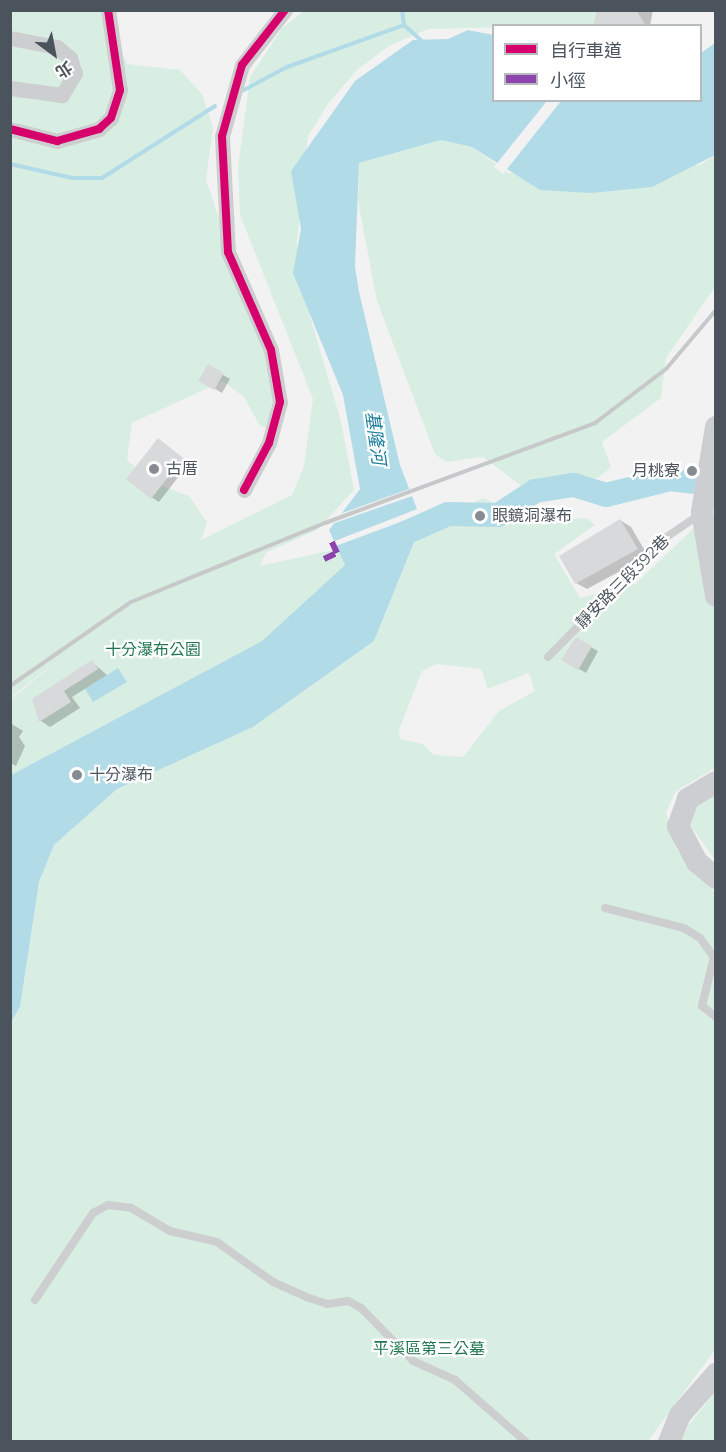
<!DOCTYPE html>
<meta charset="utf-8">
<style>
body{margin:0}
#map{position:relative;width:726px;height:1452px;overflow:hidden;background:#f2f2f2;font-family:Montserrat,"Noto Sans TC",sans-serif}
div>[style]{position:absolute}
.green>*{inset:0;background:#d9eee2}
.water>*{inset:0;background:#b2dbe8}
.pier>*{inset:0;background:#f2f2f2}
.shadow>*{inset:0;background:#0003}
.stream>*{height:4px;margin:-2px;padding:0 2px;transform-origin:2px;border-radius:2px;background:#b2dbe8}
.river>*{height:24px;margin:-12px;padding:0 12px;transform-origin:12px;border-radius:12px;background:#b2dbe8}
.building>*{inset:0;background:#d8d9db}
.lane>*{height:8px;margin:-4px;padding:0 4px;transform-origin:4px;border-radius:4px;background:#ccced0}
.street>*{height:15px;margin:-7.5px;padding:0 7.5px;transform-origin:7.5px;border-radius:7.5px;background:#ccced0}
.secondary>*{height:22px;margin:-11px;padding:0 11px;transform-origin:11px;border-radius:11px;background:#cdced1}
.rail>*{height:4px;margin:-2px;padding:0 2px;transform-origin:2px;border-radius:2px;background:#c7c8ca}
.quiet>*{height:6px;margin-top:-3px;transform-origin:0;background:repeating-linear-gradient(90deg,#8e44ad 0 12px,transparent 0 18px)}
.cycleway>*{height:8px;margin:-4px;padding:0 4px;transform-origin:4px;border-radius:4px;background:#d6006c}
.dots>*{width:16px;height:16px;translate:-50% -50%;box-sizing:border-box;border:3px solid #fff;border-radius:50%}
span{translate:-50% -50%;white-space:nowrap;text-align:center;line-height:1.15;-webkit-text-stroke:4.5px #fff;paint-order:stroke}
.poi-label{font-size:16px;color:#4b545d}
.left{translate:0 -50%;text-align:left}
.right{translate:-100% -50%;text-align:right}
.street-label{font-size:16px;color:#4b545d}
.park-label{font-size:16px;color:#227750}
.water-label{font-size:18px;color:#1c7e9e;font-style:italic}
.frame{position:absolute;inset:0;border:12px solid #4b545d;pointer-events:none}
.legend{position:absolute;left:492px;top:24px;width:210px;height:78px;box-sizing:border-box;background:#fff;border:2px solid #b7bbbe;margin:0;padding:8px 10px;list-style:none;font-size:18px;color:#4b545d}
.legend li{display:flex;align-items:center;gap:12px;height:30px}
.legend b{width:30px;border:2px solid #b7bbbe}
.north{position:absolute;left:24px;top:24px;width:60px;height:60px;-webkit-text-stroke:4px #fff;paint-order:stroke;rotate:148deg;font-size:16px;font-weight:700;line-height:24px;text-align:center;color:#4b545d}
.north::after{content:'';display:block;margin:auto;width:21px;height:27px;background:#4b545d;clip-path:polygon(50% 0,100% 100%,50% 72%,0 100%)}
</style>
<div id="map">
<div class="green">
<i style="clip-path:polygon(11px 11px,103px 11px,127px 64px,180px 70px,202px 94px,213px 128px,206px 180px,228px 245px,270px 332px,280px 430px,260px 426px,244px 397px,223px 381px,132px 423px,127px 460px,152px 482px,189px 496px,207px 522px,201px 540px,292px 495px,304px 466px,313px 399px,240px 215px,238px 167px,250px 77px,282px 28px,304px 11px,606px 11px,597px 25px,428px 29px,389px 46px,358px 69px,328px 104px,308px 136px,297px 243px,304px 296px,341px 421px,354px 490px,317px 530px,267px 552px,259px 566px,338px 549px,345px 565px,263px 641px,11px 775px,11px 699px,60px 659px,11px 697px)"></i>
<i style="clip-path:polygon(441px 140px,472px 147px,508px 173px,700px 165px,715px 155px,715px 287px,666px 358px,661px 398px,602px 442px,611px 467px,598px 478px,523px 487px,483px 457px,446px 462px,435px 454px,377px 301px,358px 201px,359px 163px)"></i>
<i style="clip-path:polygon(evenodd,483px 498px,534px 521px,587px 518px,595px 525px,554px 554px,580px 598px,635px 584px,715px 508px,715px 768px,676px 791px,666px 812px,677px 850px,715px 893px,715px 1350px,648px 1441px,11px 1442px,11px 1022px,20px 1007px,39px 882px,54px 845px,117px 789px,253px 727px,374px 641px,419px 530px,483px 498px,436px 664px,481px 669px,488px 689px,529px 673px,535px 691px,499px 711px,463px 757px,434px 755px,423px 744px,400px 739px,399px 730px,422px 671px,436px 664px)"></i>
<i style="clip-path:polygon(715px 795px,715px 860px,688px 822px,694px 805px)"></i>
<i style="clip-path:polygon(715px 1392px,715px 1441px,680px 1442px,688px 1426px)"></i>
</div>
<div class="water">
<i style="clip-path:polygon(468px 30px,493px 35px,494px 100px,700px 100px,701px 53px,715px 43px,715px 155px,652px 187px,591px 193px,540px 190px,472px 147px,441px 140px,359px 163px,355px 266px,359px 292px,400px 465px,422px 522px,419px 530px,374px 641px,253px 727px,117px 789px,54px 845px,39px 882px,20px 1007px,11px 1022px,11px 775px,262px 641px,345px 565px,329px 530px,360px 489px,343px 395px,293px 273px,301px 229px,291px 171px,355px 81px,413px 40px,448px 39px)"></i>
<i style="clip-path:polygon(118px 668px,127px 682px,93px 702px,85px 689px)"></i>
</div>
<div class="pier">
<i style="clip-path:polygon(547px 101px,561px 101px,503px 174px,494px 167px)"></i>
<i style="clip-path:polygon(412px 488px,415px 495px,329px 525px,337px 515px)"></i>
<i style="clip-path:polygon(420px 508px,422px 514px,333px 547px,332px 542px)"></i>
</div>
<div class="shadow">
<i style="clip-path:polygon(601px 10px,653px 10px,650px 26px,596px 26px)"></i>
<i style="clip-path:polygon(208px 366px,230px 379px,222px 393px,200px 380px)"></i>
<i style="clip-path:polygon(165px 444px,189px 463px,159px 502px,151px 497px)"></i>
<i style="clip-path:polygon(620px 520px,631px 527px,648px 556px,587px 589px,576px 583px)"></i>
<i style="clip-path:polygon(576px 639px,598px 651px,586px 673px,563px 659px)"></i>
<i style="clip-path:polygon(92px 662px,107px 675px,72px 697px,80px 708px,50px 727px,41px 721px,34px 699px)"></i>
<i style="clip-path:polygon(10px 723px,23px 731px,19px 737px,25px 746px,16px 766px,10px 763px)"></i>
</div>
<div class="stream">
<i style="left:402px;top:10px;width:15px;rotate:82deg"></i>
<i style="left:404px;top:25px;width:27px;rotate:42deg"></i>
<i style="left:242px;top:91px;width:51px;rotate:-28.1deg"></i>
<i style="left:287px;top:67px;width:124px;rotate:-19.7deg"></i>
<i style="left:10px;top:164px;width:64px;rotate:12.7deg"></i>
<i style="left:72px;top:178px;width:30px"></i>
<i style="left:102px;top:178px;width:134px;rotate:-32.5deg"></i>
</div>
<div class="river">
<i style="left:394px;top:538px;width:59px;rotate:-24deg"></i>
<i style="left:448px;top:514px;width:50px;rotate:1.1deg"></i>
<i style="left:498px;top:515px;width:44px;rotate:-33deg"></i>
<i style="left:535px;top:491px;width:39px;rotate:-9deg"></i>
<i style="left:574px;top:485px;width:34px;rotate:17deg"></i>
<i style="left:606px;top:495px;width:66px;rotate:-14deg"></i>
<i style="left:670px;top:479px;width:23px;rotate:7deg"></i>
</div>
<div class="building">
<i style="clip-path:polygon(597px 10px,636px 10px,646px 26px,593px 26px)"></i>
<i style="clip-path:polygon(208px 364px,224px 373px,214px 390px,198px 381px)"></i>
<i style="clip-path:polygon(158px 438px,183px 458px,151px 499px,126px 479px)"></i>
<i style="clip-path:polygon(620px 519px,638px 549px,575px 584px,559px 556px)"></i>
<i style="clip-path:polygon(576px 637px,592px 646px,578px 670px,561px 660px)"></i>
<i style="clip-path:polygon(92px 660px,98px 669px,64px 691px,71px 702px,39px 722px,32px 699px)"></i>
</div>
<div class="lane">
<i style="left:548px;top:657px;width:167px;rotate:-45.5deg"></i>
<i style="left:665px;top:538px;width:41px;rotate:-34.1deg"></i>
<i style="left:605px;top:908px;width:81px;rotate:14.2deg"></i>
<i style="left:684px;top:928px;width:19px;rotate:32deg"></i>
<i style="left:700px;top:938px;width:24px;rotate:54deg"></i>
<i style="left:714px;top:957px;width:50px;rotate:103.8deg"></i>
<i style="left:702px;top:1006px;width:18px;rotate:38deg"></i>
<i style="left:35px;top:1300px;width:105px;rotate:-56.3deg"></i>
<i style="left:93px;top:1213px;width:17px;rotate:-28deg"></i>
<i style="left:108px;top:1205px;width:23px;rotate:7deg"></i>
<i style="left:131px;top:1208px;width:45px;rotate:30.5deg"></i>
<i style="left:170px;top:1231px;width:48px;rotate:13.2deg"></i>
<i style="left:217px;top:1242px;width:69px;rotate:35.5deg"></i>
<i style="left:273px;top:1282px;width:36px;rotate:24deg"></i>
<i style="left:306px;top:1297px;width:22px;rotate:18deg"></i>
<i style="left:327px;top:1304px;width:21px;rotate:-8deg"></i>
<i style="left:348px;top:1301px;width:15px;rotate:28deg"></i>
<i style="left:361px;top:1308px;width:74px;rotate:45.5deg"></i>
<i style="left:413px;top:1361px;width:46px;rotate:24.3deg"></i>
<i style="left:455px;top:1380px;width:94px;rotate:41.1deg"></i>
</div>
<div class="street">
<i style="left:10px;top:38px;width:48px;rotate:10.8deg"></i>
<i style="left:57px;top:47px;width:17px;rotate:40deg"></i>
<i style="left:70px;top:58px;width:16px;rotate:72deg"></i>
<i style="left:75px;top:73px;width:26px;rotate:121deg"></i>
<i style="left:62px;top:95px;width:52px;rotate:-172.3deg"></i>
<i style="left:10px;top:129px;width:49px;rotate:14.3deg"></i>
<i style="left:57px;top:141px;width:44px;rotate:-15.9deg"></i>
<i style="left:99px;top:129px;width:16px;rotate:-43deg"></i>
<i style="left:111px;top:118px;width:29px;rotate:-72deg"></i>
<i style="left:120px;top:90px;width:81px;rotate:-98.5deg"></i>
<i style="left:244px;top:490px;width:53px;rotate:-62deg"></i>
<i style="left:269px;top:443px;width:42px;rotate:-75deg"></i>
<i style="left:280px;top:402px;width:53px;rotate:-99.8deg"></i>
<i style="left:271px;top:350px;width:107px;rotate:-113.7deg"></i>
<i style="left:228px;top:252px;width:116px;rotate:-93deg"></i>
<i style="left:222px;top:136px;width:74px;rotate:-74.3deg"></i>
<i style="left:242px;top:65px;width:70px;rotate:-52deg"></i>
</div>
<div class="secondary">
<i style="left:716px;top:427px;width:86px;rotate:99.4deg"></i>
<i style="left:702px;top:512px;width:85px;rotate:80.5deg"></i>
<i style="left:716px;top:782px;width:33px;rotate:149deg"></i>
<i style="left:688px;top:799px;width:29px;rotate:110deg"></i>
<i style="left:678px;top:826px;width:41px;rotate:62.2deg"></i>
<i style="left:697px;top:862px;width:25px;rotate:40deg"></i>
<i style="left:669px;top:1442px;width:29px;rotate:-68deg"></i>
<i style="left:680px;top:1415px;width:55px;rotate:-48.7deg"></i>
</div>
<div class="rail">
<i style="left:10px;top:686px;width:147px;rotate:-34.8deg"></i>
<i style="left:131px;top:602px;width:209px;rotate:-22.2deg"></i>
<i style="left:325px;top:523px;width:288px;rotate:-20.3deg"></i>
<i style="left:595px;top:423px;width:89px;rotate:-37.3deg"></i>
<i style="left:666px;top:369px;width:77px;rotate:-49.7deg"></i>
</div>
<div class="quiet">
<i style="left:324px;top:559px;width:14px;rotate:-25deg"></i>
<i style="left:337px;top:553px;width:14px;rotate:-115deg"></i>
</div>
<div class="cycleway">
<i style="left:10px;top:129px;width:49px;rotate:14.3deg"></i>
<i style="left:57px;top:141px;width:44px;rotate:-15.9deg"></i>
<i style="left:99px;top:129px;width:16px;rotate:-43deg"></i>
<i style="left:111px;top:118px;width:29px;rotate:-72deg"></i>
<i style="left:120px;top:90px;width:81px;rotate:-98.5deg"></i>
<i style="left:244px;top:490px;width:53px;rotate:-62deg"></i>
<i style="left:269px;top:443px;width:42px;rotate:-75deg"></i>
<i style="left:280px;top:402px;width:53px;rotate:-99.8deg"></i>
<i style="left:271px;top:350px;width:107px;rotate:-113.7deg"></i>
<i style="left:228px;top:252px;width:116px;rotate:-93deg"></i>
<i style="left:222px;top:136px;width:74px;rotate:-74.3deg"></i>
<i style="left:242px;top:65px;width:70px;rotate:-52deg"></i>
</div>
<div class="dots">
<i style="left:154px;top:469px;background:#858b91"></i>
<i style="left:692px;top:471px;background:#858b91"></i>
<i style="left:480px;top:516px;background:#858b91"></i>
<i style="left:77px;top:775px;background:#858b91"></i>
</div>
<div class="poi-label">
<span class="left" style="left:166px;top:469px">古厝</span>
<span class="right" style="left:680px;top:471px">月桃寮</span>
<span class="left" style="left:492px;top:516px">眼鏡洞瀑布</span>
<span class="left" style="left:89px;top:775px">十分瀑布</span>
</div>
<div class="street-label">
<span style="left:623px;top:582px;rotate:-45deg">靜安路三段392巷</span>
</div>
<div class="park-label">
<span style="left:153px;top:650px">十分瀑布公園</span>
<span style="left:429px;top:1349px">平溪區第三公墓</span>
</div>
<div class="water-label">
<span style="left:375px;top:438px;rotate:82deg">基隆河</span>
</div>
<div class="frame"></div>
<ul class="legend">
<li><b style="height:8px;background:#d6006c"></b>自行車道</li>
<li><b style="height:8px;background:#8e44ad"></b>小徑</li>
</ul>
<div class="north">北</div>
</div>
